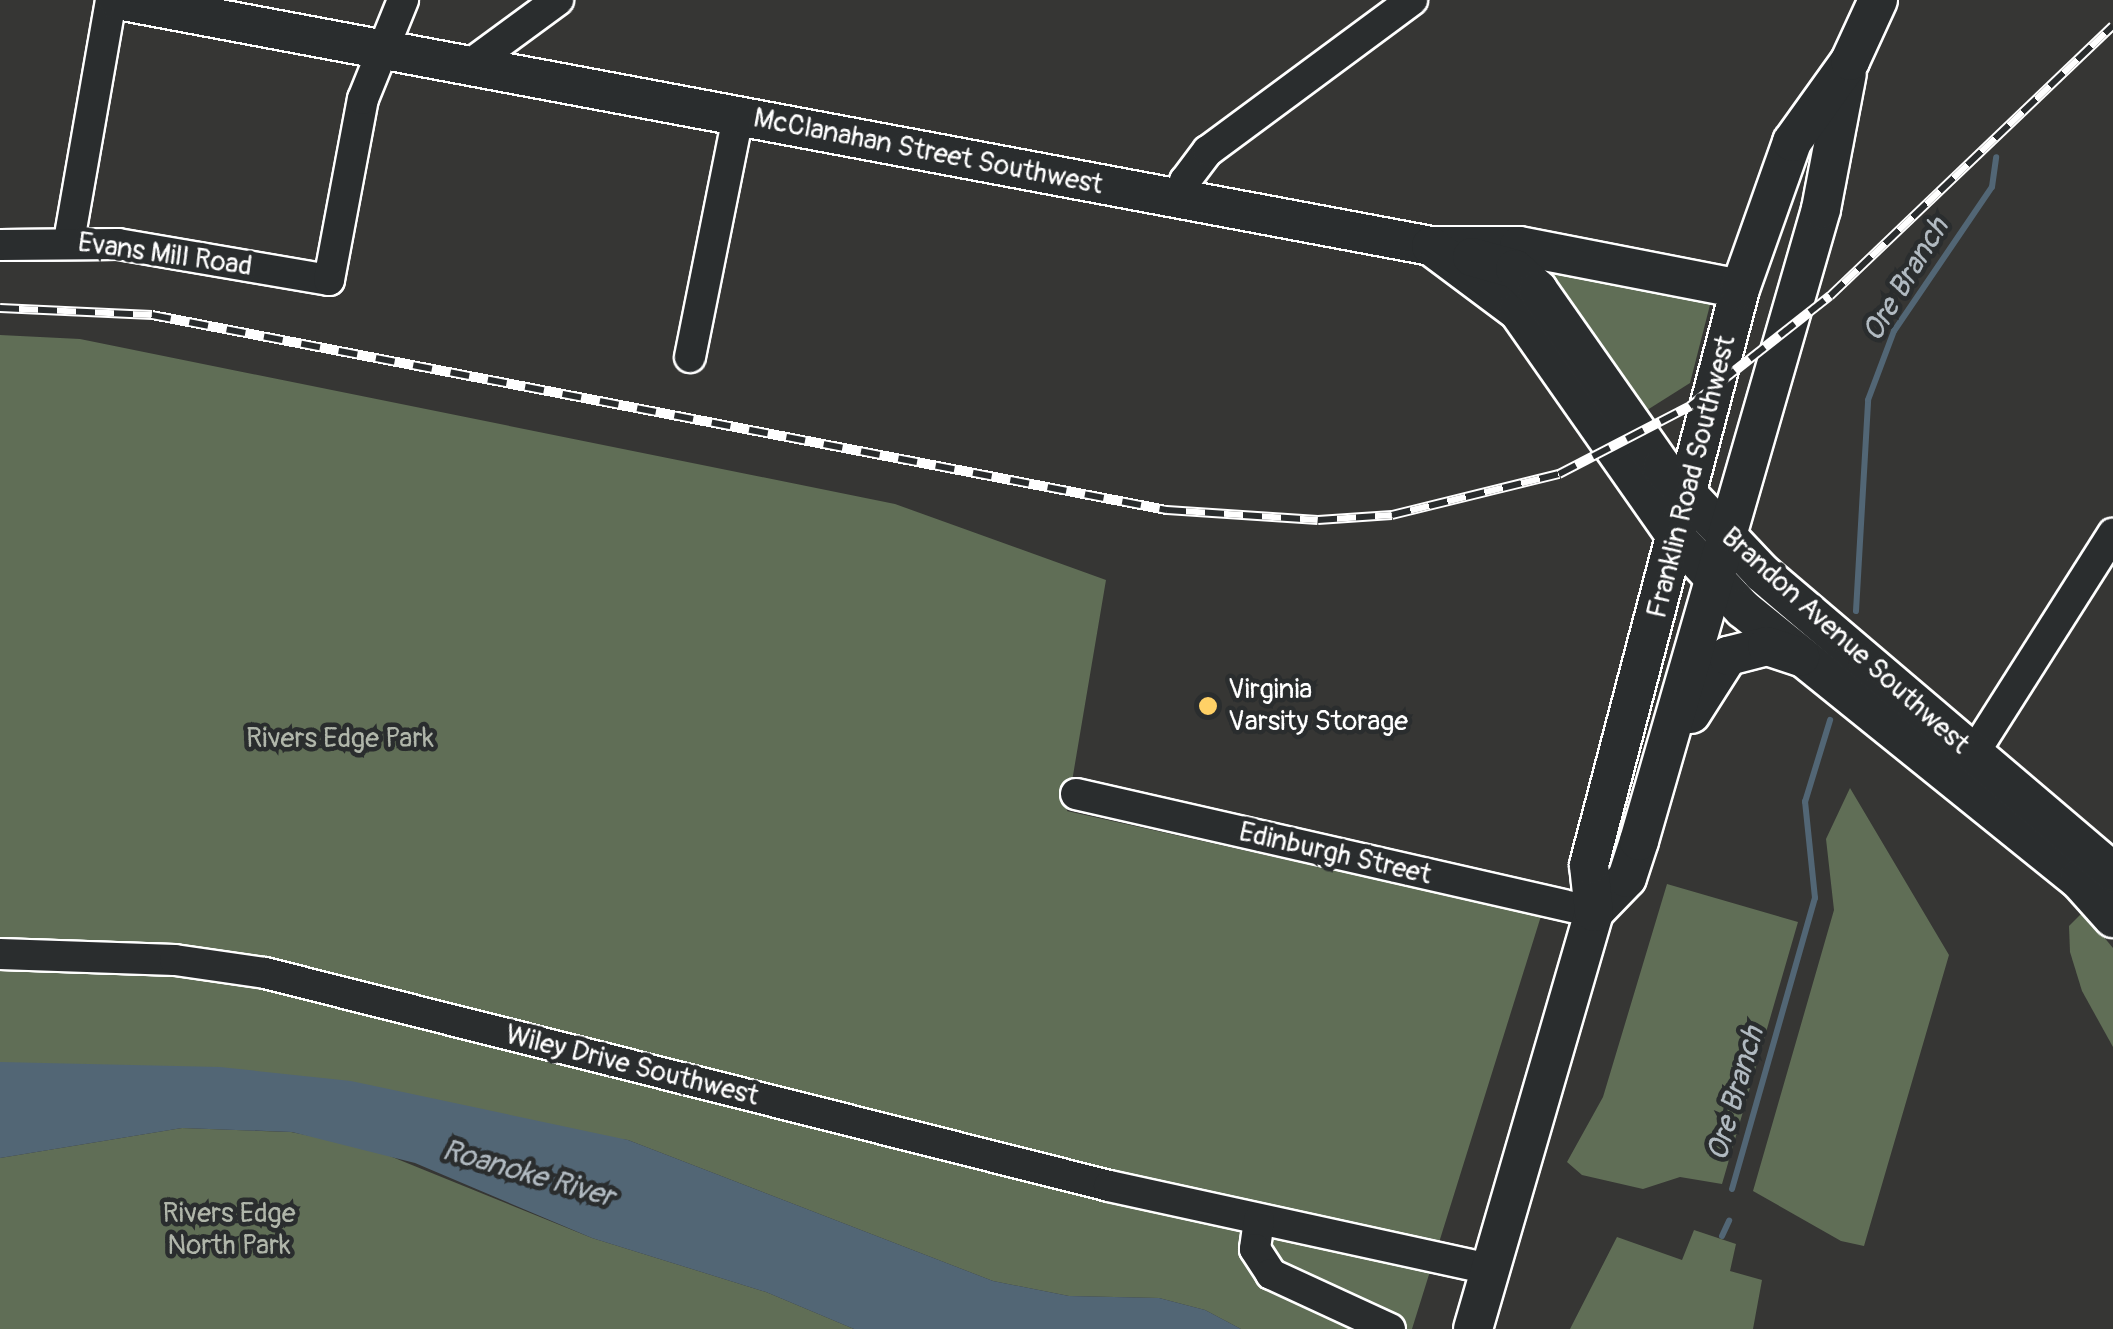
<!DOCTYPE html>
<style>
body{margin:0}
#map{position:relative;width:2113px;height:1329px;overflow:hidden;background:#363634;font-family:Pangolin,sans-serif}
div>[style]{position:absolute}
.green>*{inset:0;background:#606e56}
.water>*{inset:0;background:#526675}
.stream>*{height:6px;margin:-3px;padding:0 3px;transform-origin:3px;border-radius:3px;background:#526675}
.roads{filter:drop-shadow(2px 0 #fff) drop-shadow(-2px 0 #fff) drop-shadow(0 2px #fff) drop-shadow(0 -2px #fff)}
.minor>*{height:30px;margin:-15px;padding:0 15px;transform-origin:15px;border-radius:15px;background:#2a2d2e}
.major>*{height:38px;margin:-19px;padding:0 19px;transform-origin:19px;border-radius:19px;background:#2a2d2e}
.rail>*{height:10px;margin-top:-5px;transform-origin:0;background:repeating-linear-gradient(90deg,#2a2d2e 0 19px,#fff 0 38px);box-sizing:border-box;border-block:2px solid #fff}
.dots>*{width:28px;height:28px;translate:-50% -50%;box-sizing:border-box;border:5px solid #2a2d2e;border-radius:50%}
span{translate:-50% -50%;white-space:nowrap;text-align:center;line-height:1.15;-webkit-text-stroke:9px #2a2d2e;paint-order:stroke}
.street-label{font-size:28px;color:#fff}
.poi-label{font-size:28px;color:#fff}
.left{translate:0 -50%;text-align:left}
.park-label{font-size:28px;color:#b0b6aa}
.water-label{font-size:30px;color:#b1bac1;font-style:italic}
</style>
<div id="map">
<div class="green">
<i style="clip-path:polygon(1538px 263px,1712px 297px,1690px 383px,1644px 412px)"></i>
<i style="clip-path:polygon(0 335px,80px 339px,895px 504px,1106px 580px,1067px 811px,1541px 916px,1412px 1329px,1241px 1329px,1205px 1310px,1159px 1298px,1069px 1296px,993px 1281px,628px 1140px,0 1066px)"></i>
<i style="clip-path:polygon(1850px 788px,1949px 955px,1864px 1246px,1841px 1241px,1753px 1191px,1834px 910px,1826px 839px)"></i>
<i style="clip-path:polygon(1667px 884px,1798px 922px,1722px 1184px,1680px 1177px,1643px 1189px,1582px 1175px,1567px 1162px,1603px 1097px)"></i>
<i style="clip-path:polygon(2083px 912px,2113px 948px,2113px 1047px,2082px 991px,2070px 952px,2069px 926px)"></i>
<i style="clip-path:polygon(182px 1128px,291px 1132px,370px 1148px,592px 1238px,766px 1292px,854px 1329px,0 1329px,0 1158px)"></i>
<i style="clip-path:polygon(1694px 1230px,1736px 1244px,1730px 1271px,1762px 1280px,1753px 1329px,1570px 1329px,1617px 1237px,1682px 1260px)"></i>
</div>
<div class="water">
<i style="clip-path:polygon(0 1062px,220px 1067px,351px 1081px,628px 1140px,993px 1281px,1069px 1296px,1159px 1298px,1205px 1310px,1241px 1329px,854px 1329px,766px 1292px,592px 1238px,415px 1163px,292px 1132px,182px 1128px,0 1158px)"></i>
</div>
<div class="stream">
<i style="left:1856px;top:611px;width:211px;rotate:-86.7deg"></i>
<i style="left:1868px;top:400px;width:74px;rotate:-69.4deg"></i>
<i style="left:1894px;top:331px;width:174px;rotate:-55.8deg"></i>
<i style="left:1992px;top:187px;width:30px;rotate:-82deg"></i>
<i style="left:1732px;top:1189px;width:303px;rotate:-74.1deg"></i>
<i style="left:1815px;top:898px;width:97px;rotate:-95.9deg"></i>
<i style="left:1805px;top:802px;width:86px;rotate:-73deg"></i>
<i style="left:1722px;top:1236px;width:17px;rotate:-65deg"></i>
</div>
<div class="roads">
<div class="minor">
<i style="left:468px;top:66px;width:112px;rotate:-36.3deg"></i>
<i style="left:1180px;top:201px;width:21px;rotate:-76deg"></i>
<i style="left:1185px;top:181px;width:38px;rotate:-53deg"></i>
<i style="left:1208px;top:151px;width:254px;rotate:-36.5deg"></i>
<i style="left:69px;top:241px;width:245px;rotate:-80.1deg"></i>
<i style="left:0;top:245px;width:118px;rotate:-0.5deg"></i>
<i style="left:118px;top:244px;width:214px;rotate:9.7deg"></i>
<i style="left:329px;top:280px;width:184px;rotate:-79.4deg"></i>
<i style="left:363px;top:99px;width:107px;rotate:-68deg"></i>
<i style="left:690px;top:357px;width:246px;rotate:-78.7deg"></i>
<i style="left:1963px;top:770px;width:280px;rotate:-57.6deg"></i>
<i style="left:1076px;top:794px;width:531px;rotate:12.83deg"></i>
<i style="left:0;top:954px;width:175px;rotate:2deg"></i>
<i style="left:175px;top:960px;width:91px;rotate:8.2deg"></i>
<i style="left:265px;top:973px;width:870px;rotate:14.16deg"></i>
<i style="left:1109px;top:1186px;width:390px;rotate:12.3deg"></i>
<i style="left:1259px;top:1220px;width:29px;rotate:98deg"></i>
<i style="left:1255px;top:1249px;width:30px;rotate:57deg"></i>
<i style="left:1271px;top:1274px;width:131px;rotate:24.8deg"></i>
</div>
<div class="major">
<i style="left:118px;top:0;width:1336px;rotate:10.61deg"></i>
<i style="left:1431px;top:246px;width:88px"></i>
<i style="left:1519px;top:246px;width:225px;rotate:11deg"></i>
<i style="left:1431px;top:246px;width:109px;rotate:36.8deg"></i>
<i style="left:1518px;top:311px;width:277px;rotate:55deg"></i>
<i style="left:1677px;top:538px;width:97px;rotate:47.1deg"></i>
<i style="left:1743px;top:609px;width:432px;rotate:38.9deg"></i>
<i style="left:2079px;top:880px;width:51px;rotate:48.2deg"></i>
<i style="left:1472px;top:257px;width:45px;rotate:15.6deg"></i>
<i style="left:1515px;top:269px;width:31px;rotate:42deg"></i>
<i style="left:1538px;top:290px;width:216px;rotate:55deg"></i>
<i style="left:1662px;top:467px;width:146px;rotate:46.7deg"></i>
<i style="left:1762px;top:573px;width:461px;rotate:40.4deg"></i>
<i style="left:1691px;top:714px;width:69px;rotate:-57.5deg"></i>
<i style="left:1728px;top:656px;width:40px;rotate:-14.4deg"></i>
<i style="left:1767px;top:646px;width:35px;rotate:18deg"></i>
<i style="left:1594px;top:912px;width:47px;rotate:-45.9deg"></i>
<i style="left:1627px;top:878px;width:39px;rotate:-72deg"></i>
<i style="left:1639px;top:841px;width:658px;rotate:-73.93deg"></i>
<i style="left:1821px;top:209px;width:138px;rotate:-79.2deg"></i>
<i style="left:1473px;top:1329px;width:434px;rotate:-73.8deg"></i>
<i style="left:1594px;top:912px;width:47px;rotate:-96.1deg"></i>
<i style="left:1589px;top:865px;width:595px;rotate:-75.31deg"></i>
<i style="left:1740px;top:289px;width:156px;rotate:-70.5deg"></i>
<i style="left:1792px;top:142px;width:100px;rotate:-54.4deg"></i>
<i style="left:1850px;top:61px;width:67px;rotate:-65.3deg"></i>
</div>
</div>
<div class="rail">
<i style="left:0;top:308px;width:152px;rotate:2.6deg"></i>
<i style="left:152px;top:315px;width:1034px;rotate:10.88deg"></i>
<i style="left:1167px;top:510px;width:151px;rotate:3.8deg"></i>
<i style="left:1318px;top:520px;width:74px;rotate:-3.9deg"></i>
<i style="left:1392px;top:515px;width:172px;rotate:-13.8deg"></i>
<i style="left:1559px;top:474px;width:148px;rotate:-27.4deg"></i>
<i style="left:1690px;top:406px;width:178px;rotate:-38.2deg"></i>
<i style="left:1830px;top:296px;width:391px;rotate:-43.7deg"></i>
</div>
<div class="dots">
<i style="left:1208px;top:706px;background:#ffd166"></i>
</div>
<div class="street-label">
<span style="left:928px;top:152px;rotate:11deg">McClanahan Street Southwest</span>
<span style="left:165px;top:255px;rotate:8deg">Evans Mill Road</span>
<span style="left:1692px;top:477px;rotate:-76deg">Franklin Road Southwest</span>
<span style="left:1845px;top:641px;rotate:42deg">Brandon Avenue Southwest</span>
<span style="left:1335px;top:854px;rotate:13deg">Edinburgh Street</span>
<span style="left:632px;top:1066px;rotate:14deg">Wiley Drive Southwest</span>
</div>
<div class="poi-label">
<span class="left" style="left:1228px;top:706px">Virginia<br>Varsity Storage</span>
</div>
<div class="park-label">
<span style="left:340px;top:739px">Rivers Edge Park</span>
<span style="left:229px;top:1230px">Rivers Edge<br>North Park</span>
</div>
<div class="water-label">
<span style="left:1906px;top:280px;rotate:-59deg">Ore Branch</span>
<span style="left:1736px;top:1094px;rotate:-74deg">Ore Branch</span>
<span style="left:528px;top:1174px;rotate:16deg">Roanoke River</span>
</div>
</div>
